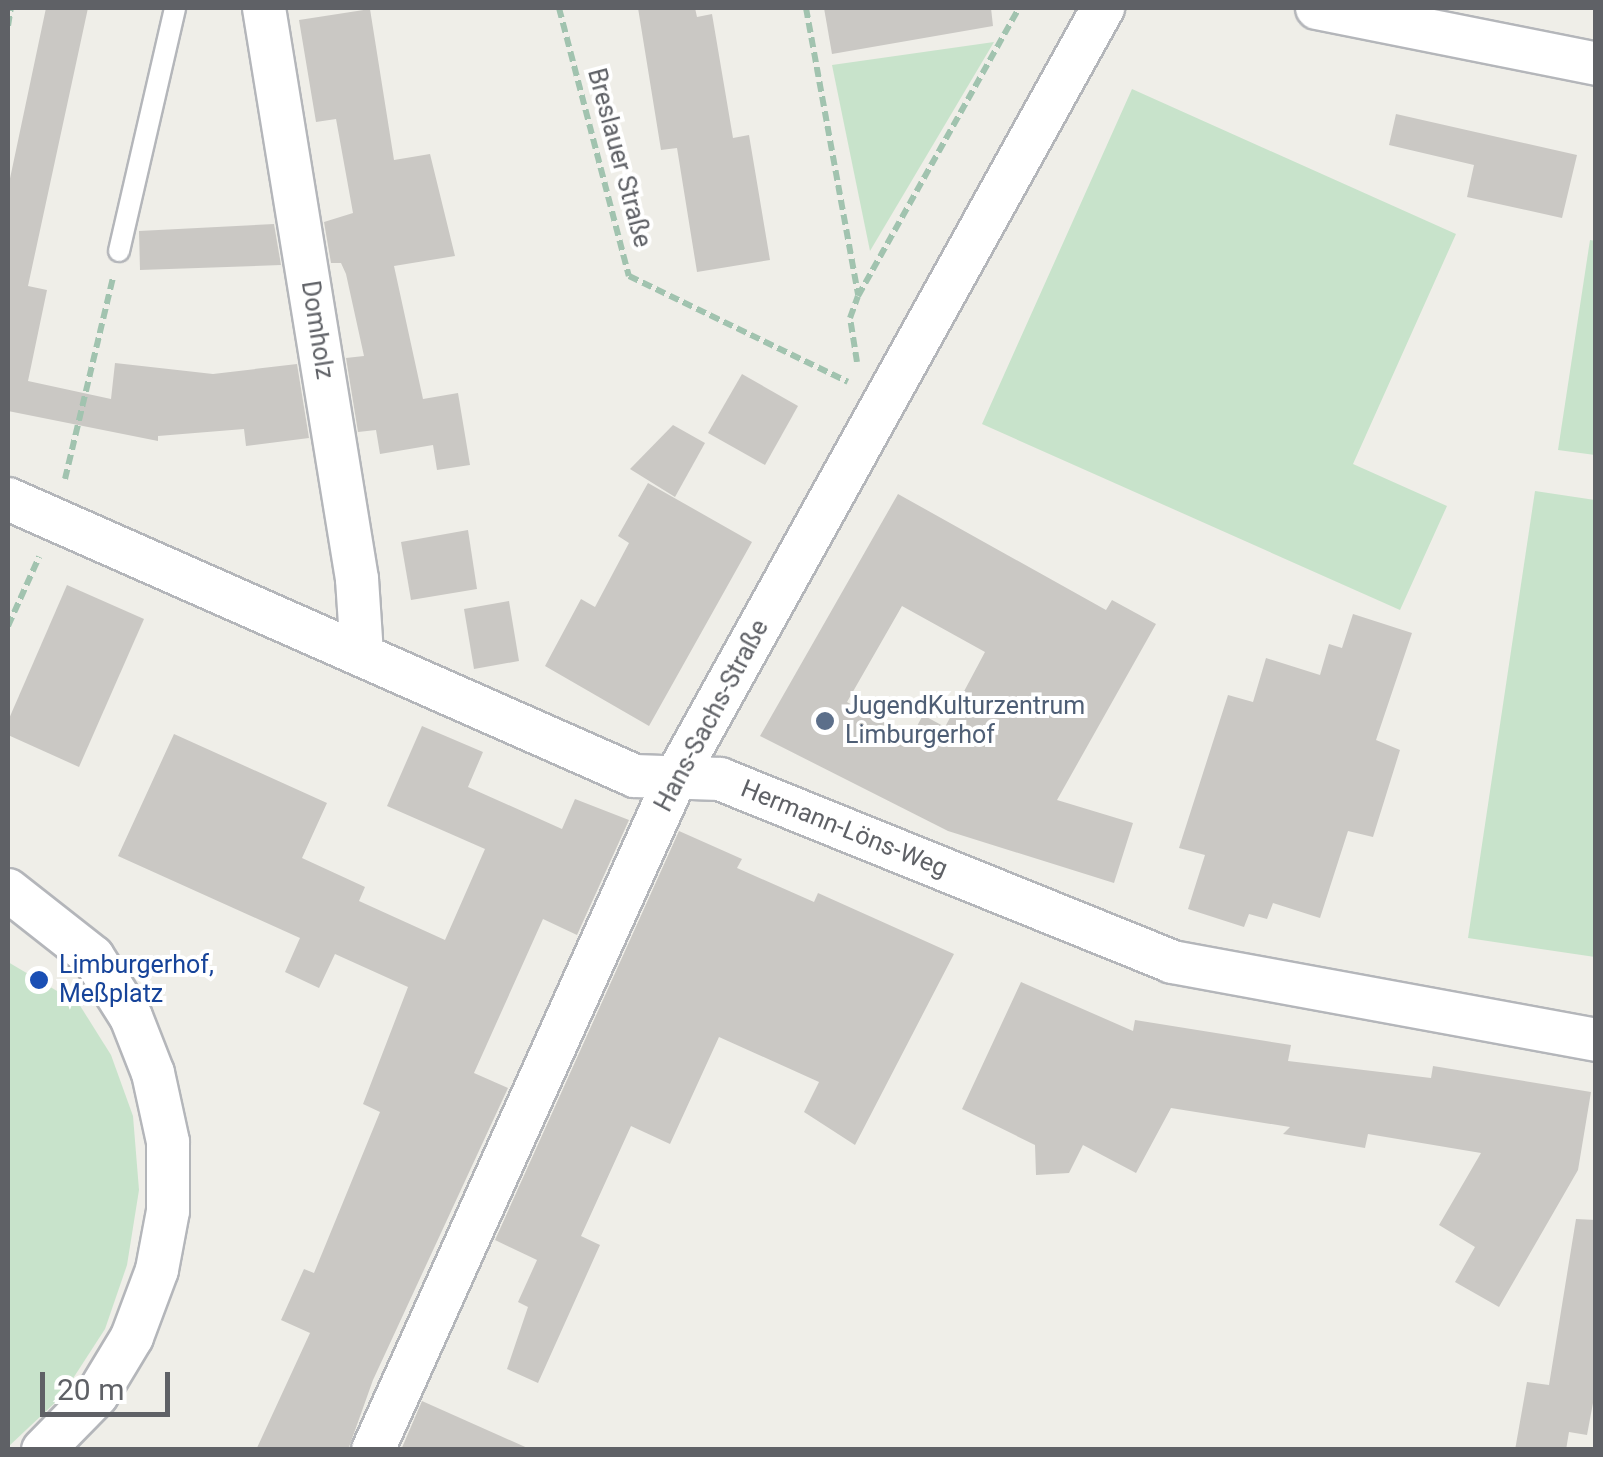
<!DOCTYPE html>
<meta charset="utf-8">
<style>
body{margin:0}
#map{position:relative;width:1603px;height:1457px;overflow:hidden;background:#efeee8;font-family:Roboto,sans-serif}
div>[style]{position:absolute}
.green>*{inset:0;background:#c8e3cb}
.building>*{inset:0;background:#cac8c4}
.path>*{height:6px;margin-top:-3px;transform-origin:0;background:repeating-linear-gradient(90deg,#a1c3af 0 10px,transparent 0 15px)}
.roads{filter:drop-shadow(2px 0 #b4b6ba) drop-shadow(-2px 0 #b4b6ba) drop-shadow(0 2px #b4b6ba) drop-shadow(0 -2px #b4b6ba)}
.lane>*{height:20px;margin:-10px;padding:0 10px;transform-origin:10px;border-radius:10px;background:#fff}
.street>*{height:42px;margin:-21px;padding:0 21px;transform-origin:21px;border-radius:21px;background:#fff}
.dots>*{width:28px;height:28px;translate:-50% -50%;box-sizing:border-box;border:5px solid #fff;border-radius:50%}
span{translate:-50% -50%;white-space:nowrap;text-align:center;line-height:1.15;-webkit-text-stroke:8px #fff;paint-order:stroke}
.street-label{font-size:25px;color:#5f6166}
.service-label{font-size:25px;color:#4e5e75}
.left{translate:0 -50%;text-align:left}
.transit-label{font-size:25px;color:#164399}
.frame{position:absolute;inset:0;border:10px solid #5f6166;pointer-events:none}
.scale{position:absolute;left:40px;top:1372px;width:130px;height:45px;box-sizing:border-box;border:5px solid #5f6166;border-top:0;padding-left:12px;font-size:30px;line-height:35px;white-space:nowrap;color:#5f6166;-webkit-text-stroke:8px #fff;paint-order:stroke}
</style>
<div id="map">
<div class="green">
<i style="clip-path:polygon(994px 42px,870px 251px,832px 65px)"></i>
<i style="clip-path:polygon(1132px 89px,1456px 234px,1353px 464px,1447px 506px,1400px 610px,982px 424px)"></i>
<i style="clip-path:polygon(1590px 240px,1596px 241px,1595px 455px,1558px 450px)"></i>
<i style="clip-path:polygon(1535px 491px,1595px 500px,1595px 957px,1468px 938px)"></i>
<i style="clip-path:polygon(8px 962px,79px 1004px,111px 1055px,133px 1116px,139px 1190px,127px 1265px,105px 1329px,61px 1397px,8px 1447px)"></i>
</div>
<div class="building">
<i style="clip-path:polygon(46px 8px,88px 8px,28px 286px,47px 290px,28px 381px,111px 399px,115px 363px,213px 374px,297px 364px,309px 438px,246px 446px,244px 429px,158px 436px,158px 441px,8px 411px,8px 188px)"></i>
<i style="clip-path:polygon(638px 8px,695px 8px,697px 17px,712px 14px,733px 138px,749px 135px,770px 260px,697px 272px,677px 148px,661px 150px)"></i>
<i style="clip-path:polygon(824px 8px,991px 8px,993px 26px,832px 54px)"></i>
<i style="clip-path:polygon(370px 9px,394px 160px,430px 154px,455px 256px,394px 266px,423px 399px,458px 393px,470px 465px,437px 470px,433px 445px,380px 454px,376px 430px,358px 432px,346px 358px,364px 356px,346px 274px,341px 263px,331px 263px,324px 222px,353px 213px,336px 119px,316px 122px,299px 20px)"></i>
<i style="clip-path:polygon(1396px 114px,1577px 155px,1562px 218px,1467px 197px,1474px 165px,1389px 145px)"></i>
<i style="clip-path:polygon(274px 224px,281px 265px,140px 270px,139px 231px)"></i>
<i style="clip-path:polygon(742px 374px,798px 406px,765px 465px,708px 433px)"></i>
<i style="clip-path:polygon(673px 425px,705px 443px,675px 497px,630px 469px)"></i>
<i style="clip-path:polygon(648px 483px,752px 542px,649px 726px,545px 666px,581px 599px,595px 607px,629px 543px,618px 536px)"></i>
<i style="clip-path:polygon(evenodd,898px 494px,1106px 610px,1112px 600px,1156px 624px,1057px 800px,1133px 823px,1114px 883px,948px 831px,760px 736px,898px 494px,902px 606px,985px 652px,945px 727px,923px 715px,911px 737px,847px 702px,902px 606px)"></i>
<i style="clip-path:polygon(468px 530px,477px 589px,411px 600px,401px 542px)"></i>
<i style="clip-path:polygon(67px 585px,144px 619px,79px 767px,8px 735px,8px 721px)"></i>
<i style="clip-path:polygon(509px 601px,519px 661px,474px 669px,464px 609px)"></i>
<i style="clip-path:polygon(1353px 614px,1412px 633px,1376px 740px,1400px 750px,1373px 837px,1348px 831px,1320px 918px,1273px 903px,1267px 919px,1249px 914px,1244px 927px,1188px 909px,1205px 855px,1179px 848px,1228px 695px,1253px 702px,1266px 658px,1320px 675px,1329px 644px,1342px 648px)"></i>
<i style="clip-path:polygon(422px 726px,483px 752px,468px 787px,562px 829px,575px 799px,629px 820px,577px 935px,543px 919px,474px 1073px,508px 1088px,373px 1380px,348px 1450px,256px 1450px,310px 1333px,281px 1320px,304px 1269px,314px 1273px,380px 1112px,363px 1104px,408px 987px,335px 954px,319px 988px,285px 972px,300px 938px,118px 856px,174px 734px,327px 803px,302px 858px,365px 887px,359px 901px,445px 940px,485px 849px,387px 806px)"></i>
<i style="clip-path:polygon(679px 831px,742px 859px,737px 868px,814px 902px,818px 893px,954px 954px,855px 1145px,804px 1112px,819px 1082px,719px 1037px,670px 1144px,631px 1126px,581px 1236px,600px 1245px,538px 1383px,507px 1369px,528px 1307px,518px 1302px,537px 1260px,495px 1240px)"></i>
<i style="clip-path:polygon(1021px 982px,1133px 1031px,1135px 1020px,1291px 1045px,1288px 1061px,1431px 1078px,1433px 1066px,1591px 1092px,1578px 1170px,1499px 1307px,1455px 1282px,1475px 1247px,1439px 1225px,1481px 1153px,1368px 1134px,1365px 1148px,1283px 1134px,1290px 1127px,1171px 1108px,1136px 1173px,1083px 1145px,1069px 1173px,1036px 1175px,1035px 1145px,962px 1109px)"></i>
<i style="clip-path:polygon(1576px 1219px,1596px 1220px,1596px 1387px,1587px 1435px,1569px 1432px,1566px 1450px,1515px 1450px,1527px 1382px,1549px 1385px)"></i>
<i style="clip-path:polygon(422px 1401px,532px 1450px,401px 1450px)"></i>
</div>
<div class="path">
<i style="left:559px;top:8px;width:277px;rotate:75.4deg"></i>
<i style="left:629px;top:276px;width:243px;rotate:25.8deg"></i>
<i style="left:806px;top:8px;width:292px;rotate:79.7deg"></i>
<i style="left:8px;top:26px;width:18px;rotate:-81deg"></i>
<i style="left:857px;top:362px;width:45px;rotate:-99deg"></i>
<i style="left:850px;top:318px;width:23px;rotate:-70deg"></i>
<i style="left:858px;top:296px;width:330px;rotate:-60.8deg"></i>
<i style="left:65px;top:479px;width:208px;rotate:-76.6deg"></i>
<i style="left:8px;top:626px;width:76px;rotate:-65.8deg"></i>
</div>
<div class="roads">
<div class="lane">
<i style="left:119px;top:251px;width:249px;rotate:-77deg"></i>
</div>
<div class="street">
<i style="left:264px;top:8px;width:579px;rotate:80.75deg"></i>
<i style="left:357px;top:579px;width:75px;rotate:86.2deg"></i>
<i style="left:1317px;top:8px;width:285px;rotate:11.3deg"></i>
<i style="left:8px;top:499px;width:685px;rotate:23.84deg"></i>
<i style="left:635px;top:776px;width:85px;rotate:2deg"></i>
<i style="left:720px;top:779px;width:488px;rotate:22deg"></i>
<i style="left:1172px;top:962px;width:431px;rotate:10.4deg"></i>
<i style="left:8px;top:890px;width:108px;rotate:38.2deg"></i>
<i style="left:93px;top:957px;width:71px;rotate:57.7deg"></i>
<i style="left:131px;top:1017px;width:60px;rotate:68.6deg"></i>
<i style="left:153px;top:1073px;width:71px;rotate:77.7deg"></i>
<i style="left:168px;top:1142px;width:69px;rotate:90deg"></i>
<i style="left:168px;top:1211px;width:60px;rotate:100.6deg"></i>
<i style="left:157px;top:1270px;width:72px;rotate:110.5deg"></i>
<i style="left:132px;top:1337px;width:68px;rotate:121.1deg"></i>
<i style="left:97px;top:1395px;width:77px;rotate:134.5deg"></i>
<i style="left:373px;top:1450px;width:738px;rotate:-65.76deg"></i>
<i style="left:676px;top:777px;width:880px;rotate:-60.96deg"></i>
</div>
</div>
<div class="dots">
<i style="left:825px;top:721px;background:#5c6f8a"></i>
<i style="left:39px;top:980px;background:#1a4fb4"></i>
</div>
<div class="street-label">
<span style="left:619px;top:158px;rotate:75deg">Breslauer Straße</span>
<span style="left:317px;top:330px;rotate:81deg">Domholz</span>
<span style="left:712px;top:716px;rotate:-62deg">Hans-Sachs-Straße</span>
<span style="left:844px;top:829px;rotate:22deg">Hermann-Löns-Weg</span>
</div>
<div class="service-label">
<span class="left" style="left:845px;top:721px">JugendKulturzentrum<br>Limburgerhof</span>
</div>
<div class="transit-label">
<span class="left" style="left:59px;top:980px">Limburgerhof,<br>Meßplatz</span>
</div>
<div class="frame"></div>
<div class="scale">20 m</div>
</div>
